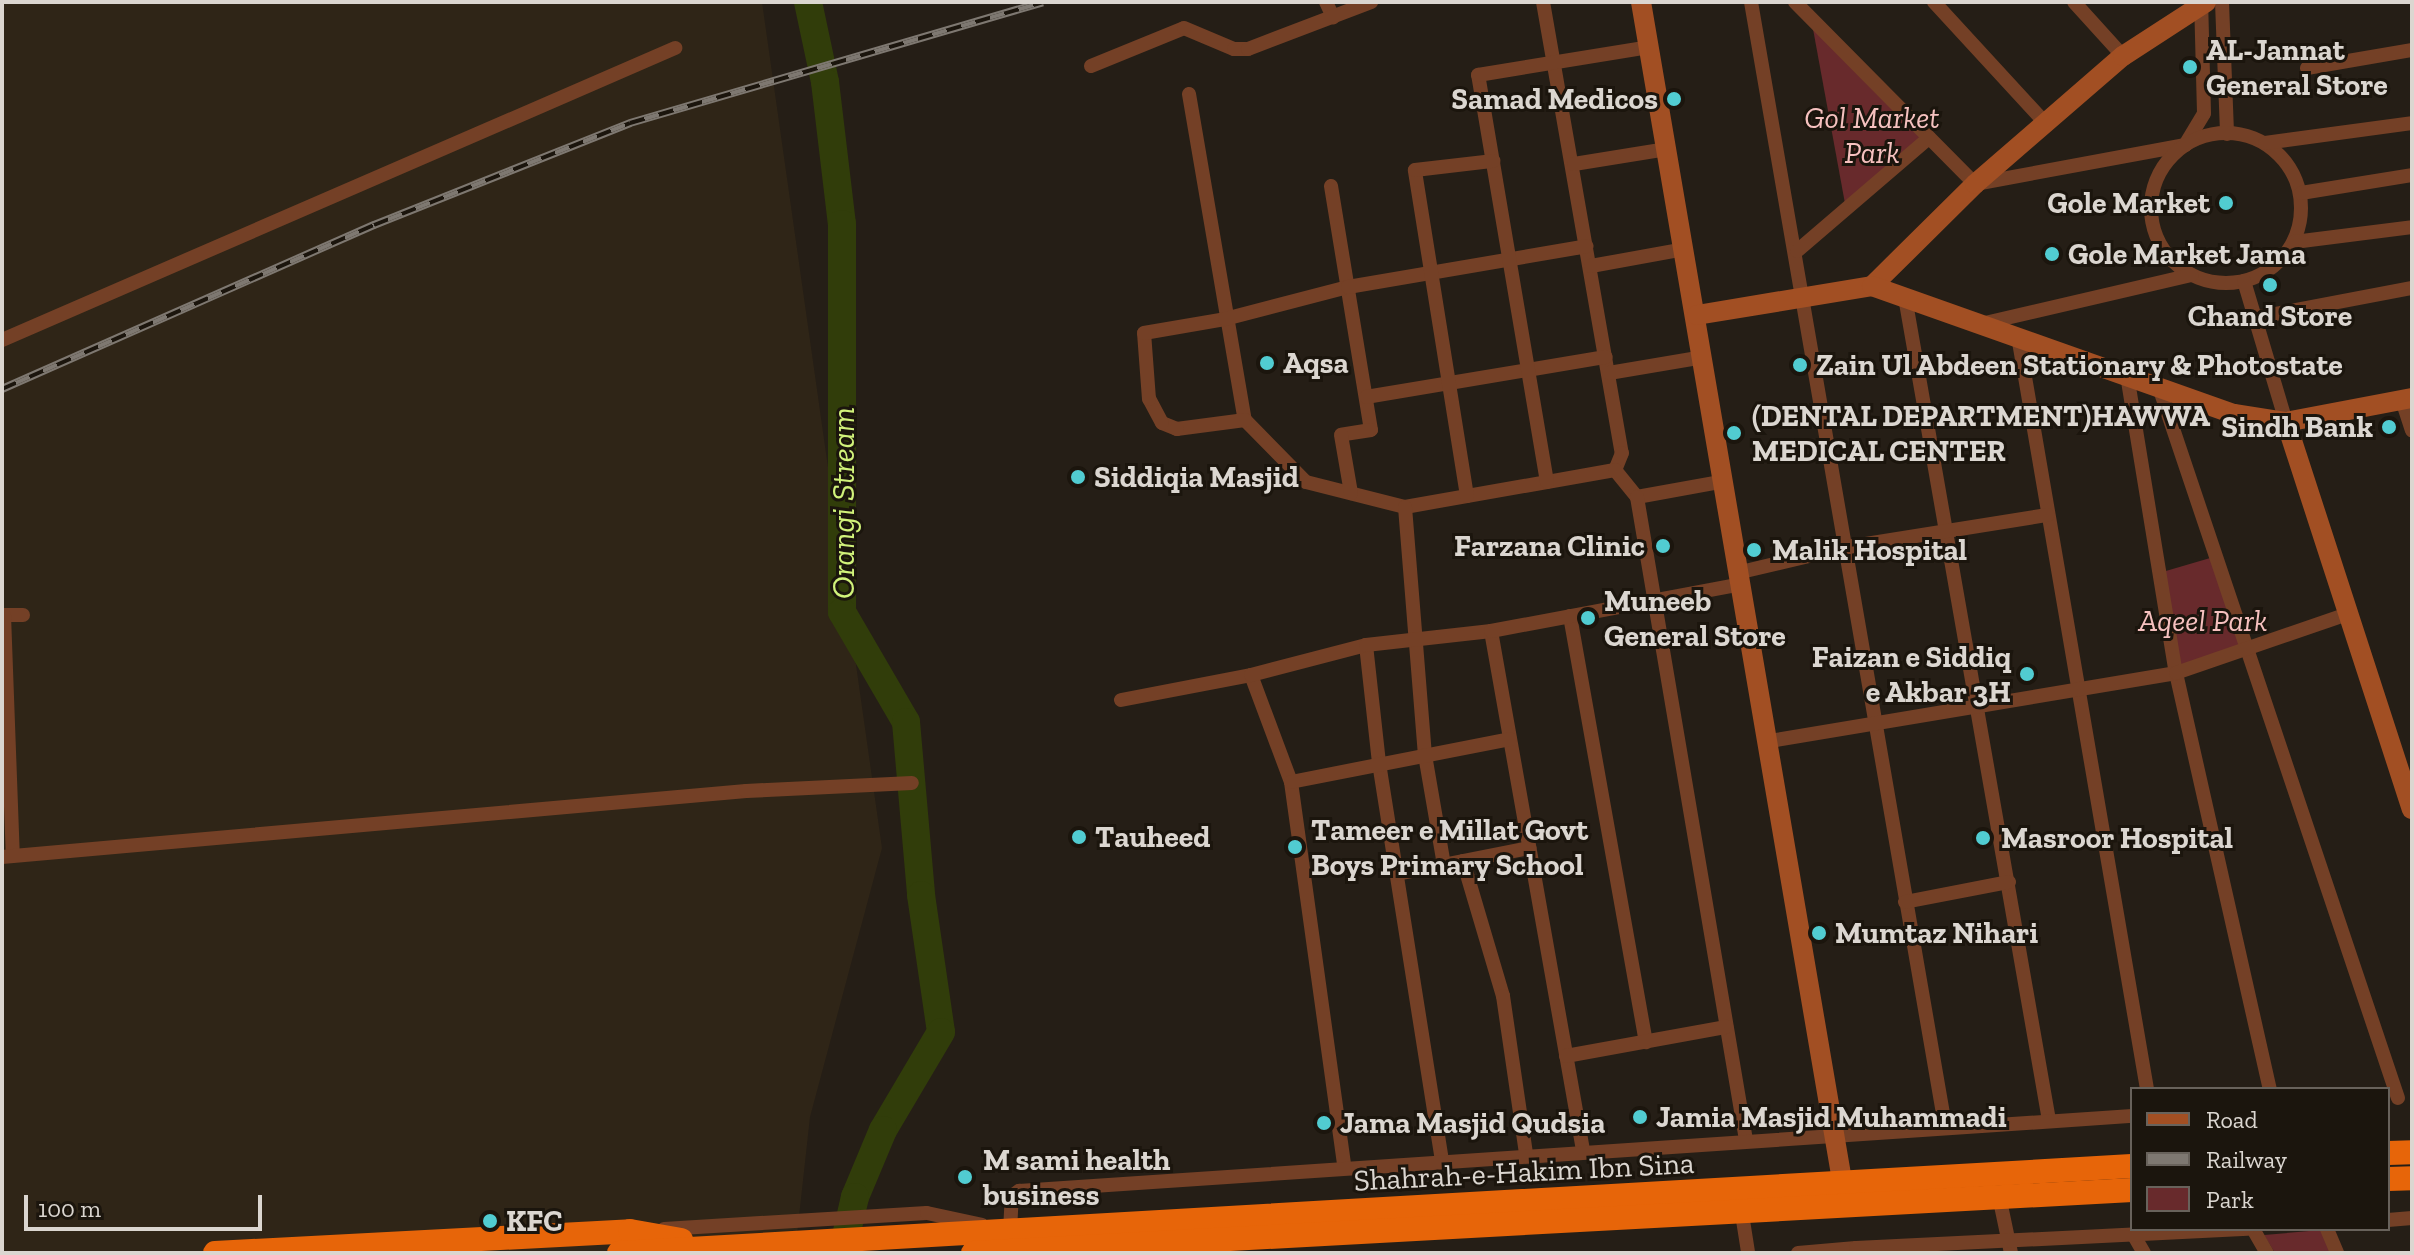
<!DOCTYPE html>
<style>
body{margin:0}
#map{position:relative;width:2414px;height:1255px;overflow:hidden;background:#251e16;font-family:"Zilla Slab",serif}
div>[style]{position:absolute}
.built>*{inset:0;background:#2f2517}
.green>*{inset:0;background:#682a2c}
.river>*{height:28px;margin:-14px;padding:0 14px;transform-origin:14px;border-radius:14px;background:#313d0a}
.street>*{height:14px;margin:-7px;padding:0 7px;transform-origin:7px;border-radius:7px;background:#744026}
.street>.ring{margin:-7px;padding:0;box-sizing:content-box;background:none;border:14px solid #744026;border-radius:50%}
.secondary>*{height:20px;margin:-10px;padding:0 10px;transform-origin:10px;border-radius:10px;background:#a24f23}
.highway>*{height:24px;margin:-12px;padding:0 12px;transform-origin:12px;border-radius:12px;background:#e76509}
.rail>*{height:8px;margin-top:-4px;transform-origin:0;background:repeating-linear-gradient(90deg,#1b150d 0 15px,#7e7871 0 30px);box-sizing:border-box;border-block:2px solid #7e7871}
.dots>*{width:22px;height:22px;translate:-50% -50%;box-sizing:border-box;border:4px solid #1b150d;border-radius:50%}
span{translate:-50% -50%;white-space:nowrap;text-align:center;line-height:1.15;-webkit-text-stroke:6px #1b150d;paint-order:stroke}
.poi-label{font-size:30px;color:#dbd6d0;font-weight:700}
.left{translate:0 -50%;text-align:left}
.right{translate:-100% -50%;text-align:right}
.park-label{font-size:30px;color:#f6c1bf;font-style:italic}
.street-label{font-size:30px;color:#dbd6d0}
.water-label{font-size:32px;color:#d1f27a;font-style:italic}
.frame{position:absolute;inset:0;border:4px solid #dbd6d0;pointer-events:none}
.legend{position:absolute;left:2130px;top:1087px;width:260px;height:144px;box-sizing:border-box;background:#1b150d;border:2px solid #68625b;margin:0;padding:10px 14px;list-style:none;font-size:24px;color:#dbd6d0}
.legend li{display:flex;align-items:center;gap:16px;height:40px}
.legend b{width:40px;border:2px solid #68625b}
.scale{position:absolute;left:24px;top:1195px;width:238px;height:36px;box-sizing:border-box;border:4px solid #dbd6d0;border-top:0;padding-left:10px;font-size:24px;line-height:28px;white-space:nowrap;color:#dbd6d0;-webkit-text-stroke:6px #1b150d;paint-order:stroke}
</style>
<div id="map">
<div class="built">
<i style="clip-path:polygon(2px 2px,762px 2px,882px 848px,810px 1117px,795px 1253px,2px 1253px)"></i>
</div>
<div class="green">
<i style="clip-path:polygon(1811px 18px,1929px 138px,1846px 209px)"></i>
<i style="clip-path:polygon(2217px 556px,2249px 646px,2176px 673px,2159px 573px)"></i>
<i style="clip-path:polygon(2321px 1230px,2331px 1253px,2275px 1253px,2264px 1235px)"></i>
</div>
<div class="river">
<i style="left:808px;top:2px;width:82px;rotate:78deg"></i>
<i style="left:825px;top:82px;width:143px;rotate:83.2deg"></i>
<i style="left:842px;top:224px;width:388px;rotate:90deg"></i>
<i style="left:842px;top:612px;width:127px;rotate:59.8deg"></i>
<i style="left:906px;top:722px;width:174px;rotate:85deg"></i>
<i style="left:921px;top:895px;width:138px;rotate:81.7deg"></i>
<i style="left:941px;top:1032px;width:114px;rotate:120.6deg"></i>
<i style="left:883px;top:1130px;width:73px;rotate:112.7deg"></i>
<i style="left:855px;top:1197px;width:57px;rotate:103.1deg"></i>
</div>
<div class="street">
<i style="left:1326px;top:2px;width:17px;rotate:65deg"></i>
<i style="left:1543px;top:2px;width:458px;rotate:80.1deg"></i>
<i style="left:1622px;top:453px;width:18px;rotate:112deg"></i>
<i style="left:1751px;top:2px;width:1140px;rotate:80.2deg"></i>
<i style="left:1795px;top:2px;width:256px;rotate:45.3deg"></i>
<i style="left:1975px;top:184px;width:214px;rotate:-10.5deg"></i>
<i style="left:2185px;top:145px;width:37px;rotate:-59deg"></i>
<i style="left:2204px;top:113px;width:111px;rotate:-91.5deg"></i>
<i style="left:1934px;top:2px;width:167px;rotate:47.4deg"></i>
<i style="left:2074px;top:2px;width:73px;rotate:47.8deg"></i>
<i style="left:2222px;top:2px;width:132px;rotate:87.8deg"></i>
<i style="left:1091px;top:66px;width:100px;rotate:-22.2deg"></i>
<i style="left:1184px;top:28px;width:54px;rotate:22.8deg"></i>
<i style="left:1234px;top:49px;width:14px"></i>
<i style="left:1248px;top:49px;width:132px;rotate:-20.9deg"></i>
<i style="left:2307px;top:68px;width:107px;rotate:-9.7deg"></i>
<i style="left:1189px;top:94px;width:331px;rotate:80.3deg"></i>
<i style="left:1245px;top:420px;width:87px;rotate:45.5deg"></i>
<i style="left:1306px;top:482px;width:102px;rotate:14.2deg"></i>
<i style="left:1405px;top:507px;width:213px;rotate:-10deg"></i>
<i style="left:1615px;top:470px;width:35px;rotate:51deg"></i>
<i style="left:1637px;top:497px;width:89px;rotate:-10.3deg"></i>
<i class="ring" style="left:2151px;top:133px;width:136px;height:136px"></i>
<i style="left:2265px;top:143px;width:148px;rotate:-7.7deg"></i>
<i style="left:1574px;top:164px;width:94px;rotate:-9.2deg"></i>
<i style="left:1331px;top:186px;width:247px;rotate:80.7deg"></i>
<i style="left:1371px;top:430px;width:30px;rotate:171deg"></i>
<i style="left:1341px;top:435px;width:59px;rotate:80.2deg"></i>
<i style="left:2301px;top:193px;width:112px;rotate:-9.2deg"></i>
<i style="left:2294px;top:242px;width:119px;rotate:-7.2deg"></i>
<i style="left:1797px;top:251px;width:174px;rotate:-40.6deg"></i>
<i style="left:1591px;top:266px;width:96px;rotate:-10.3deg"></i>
<i style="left:2244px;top:281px;width:147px;rotate:73.4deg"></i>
<i style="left:1905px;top:297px;width:836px;rotate:80.08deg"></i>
<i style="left:2254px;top:318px;width:161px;rotate:-10.8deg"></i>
<i style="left:1985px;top:323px;width:212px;rotate:-13.1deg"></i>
<i style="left:2018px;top:336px;width:764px;rotate:80.28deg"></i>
<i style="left:2px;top:340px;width:734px;rotate:-23.45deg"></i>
<i style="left:1609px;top:373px;width:96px;rotate:-9.6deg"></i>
<i style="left:2127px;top:375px;width:302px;rotate:80.7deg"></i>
<i style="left:2176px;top:673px;width:426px;rotate:77.3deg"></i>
<i style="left:2159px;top:387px;width:750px;rotate:71.42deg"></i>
<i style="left:1366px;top:397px;width:243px;rotate:-9.5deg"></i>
<i style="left:2402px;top:400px;width:32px;rotate:72deg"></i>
<i style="left:1245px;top:420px;width:69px;rotate:172.5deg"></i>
<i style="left:1177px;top:429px;width:16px;rotate:-158deg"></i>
<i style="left:1162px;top:423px;width:27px;rotate:-118deg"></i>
<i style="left:1149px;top:399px;width:66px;rotate:-94.3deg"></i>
<i style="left:1144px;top:333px;width:82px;rotate:-9.8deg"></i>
<i style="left:1225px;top:319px;width:127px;rotate:-14.6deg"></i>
<i style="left:1348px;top:287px;width:242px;rotate:-9.7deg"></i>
<i style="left:1547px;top:482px;width:413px;rotate:-99.6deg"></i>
<i style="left:1478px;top:75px;width:173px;rotate:-9.3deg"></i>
<i style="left:1467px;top:496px;width:330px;rotate:-99.1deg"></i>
<i style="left:1415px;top:170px;width:79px;rotate:-6.6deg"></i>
<i style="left:1637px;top:497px;width:652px;rotate:80.38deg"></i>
<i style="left:1405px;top:507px;width:249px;rotate:85.4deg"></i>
<i style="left:1425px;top:755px;width:112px;rotate:80.2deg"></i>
<i style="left:1741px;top:572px;width:109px;rotate:-13.3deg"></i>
<i style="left:1847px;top:547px;width:203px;rotate:-9.1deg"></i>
<i style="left:2px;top:615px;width:21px"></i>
<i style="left:4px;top:615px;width:241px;rotate:87.9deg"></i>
<i style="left:1570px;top:616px;width:433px;rotate:79.9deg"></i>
<i style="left:1491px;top:631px;width:527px;rotate:79.95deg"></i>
<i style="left:1366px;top:645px;width:119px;rotate:83.7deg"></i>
<i style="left:1379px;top:763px;width:401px;rotate:81deg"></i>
<i style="left:1251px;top:675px;width:114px;rotate:69.5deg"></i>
<i style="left:1291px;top:782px;width:388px;rotate:82.1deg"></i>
<i style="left:1121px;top:700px;width:132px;rotate:-10.9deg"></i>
<i style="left:1251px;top:675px;width:119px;rotate:-14.6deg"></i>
<i style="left:1366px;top:645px;width:126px;rotate:-6.4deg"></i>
<i style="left:1491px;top:631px;width:256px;rotate:-10.6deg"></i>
<i style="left:1770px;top:741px;width:412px;rotate:-9.5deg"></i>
<i style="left:2176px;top:673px;width:181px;rotate:-19deg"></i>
<i style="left:1291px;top:782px;width:223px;rotate:-11.1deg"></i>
<i style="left:2px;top:857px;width:747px;rotate:-5.07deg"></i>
<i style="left:746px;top:791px;width:166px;rotate:-2.8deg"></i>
<i style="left:1463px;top:861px;width:141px;rotate:73.5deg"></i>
<i style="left:1503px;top:996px;width:160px;rotate:81.7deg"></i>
<i style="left:1397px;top:874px;width:135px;rotate:-11.1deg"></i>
<i style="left:1905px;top:902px;width:106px;rotate:-10.9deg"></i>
<i style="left:1566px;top:1056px;width:163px;rotate:-10.3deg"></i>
<i style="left:1999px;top:1196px;width:58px;rotate:78.1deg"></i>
<i style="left:1742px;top:1214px;width:39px;rotate:81deg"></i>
<i style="left:2388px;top:1220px;width:24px;rotate:-5deg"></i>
<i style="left:664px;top:1229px;width:263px;rotate:-3.5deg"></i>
<i style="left:927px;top:1213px;width:56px;rotate:12.3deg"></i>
<i style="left:2253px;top:1229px;width:28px;rotate:60deg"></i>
<i style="left:2327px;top:1229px;width:26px;rotate:67deg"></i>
<i style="left:1010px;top:1231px;width:35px;rotate:-87deg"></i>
<i style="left:1012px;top:1196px;width:9px;rotate:-36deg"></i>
<i style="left:1019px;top:1191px;width:1116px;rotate:-3.86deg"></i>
<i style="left:2133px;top:1234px;width:22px;rotate:60deg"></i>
<i style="left:1798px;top:1253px;width:58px;rotate:-4.9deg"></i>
<i style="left:1857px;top:1253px;width:5px;rotate:-101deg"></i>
<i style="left:1856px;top:1248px;width:392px;rotate:-2.8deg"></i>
</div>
<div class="secondary">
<i style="left:1641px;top:2px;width:1201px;rotate:80.32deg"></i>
<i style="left:1872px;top:286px;width:145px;rotate:-44.7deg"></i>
<i style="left:1975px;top:184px;width:196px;rotate:-40.9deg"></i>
<i style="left:2123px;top:56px;width:99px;rotate:-33deg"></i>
<i style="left:1697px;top:315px;width:177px;rotate:-9.4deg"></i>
<i style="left:1872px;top:286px;width:384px;rotate:19.5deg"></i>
<i style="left:2234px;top:414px;width:53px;rotate:8.7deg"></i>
<i style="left:2286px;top:422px;width:128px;rotate:-10.8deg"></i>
<i style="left:2286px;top:422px;width:407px;rotate:72deg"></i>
</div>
<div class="highway">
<i style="left:2388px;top:1153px;width:24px;rotate:-2deg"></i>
<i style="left:2388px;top:1179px;width:24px;rotate:-2deg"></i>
<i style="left:215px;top:1253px;width:416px;rotate:-3deg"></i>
<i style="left:630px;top:1231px;width:52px;rotate:10deg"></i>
<i style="left:619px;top:1253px;width:1515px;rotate:-3.29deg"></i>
<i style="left:973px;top:1253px;width:1161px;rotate:-3.11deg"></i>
</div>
<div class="rail">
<i style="left:2px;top:389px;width:407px;rotate:-23.8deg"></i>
<i style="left:374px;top:225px;width:276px;rotate:-21.7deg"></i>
<i style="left:630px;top:123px;width:430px;rotate:-16.3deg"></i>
</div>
<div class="dots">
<i style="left:2190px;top:67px;background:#51ccd1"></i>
<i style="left:1674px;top:99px;background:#51ccd1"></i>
<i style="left:2226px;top:203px;background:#51ccd1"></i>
<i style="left:2052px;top:254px;background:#51ccd1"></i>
<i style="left:2270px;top:285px;background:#51ccd1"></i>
<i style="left:1267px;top:363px;background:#51ccd1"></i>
<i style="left:1800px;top:365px;background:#51ccd1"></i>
<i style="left:2389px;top:427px;background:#51ccd1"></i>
<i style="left:1734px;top:433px;background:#51ccd1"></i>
<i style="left:1078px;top:477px;background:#51ccd1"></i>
<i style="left:1663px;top:546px;background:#51ccd1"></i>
<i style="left:1754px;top:550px;background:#51ccd1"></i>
<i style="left:1588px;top:618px;background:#51ccd1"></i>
<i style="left:2027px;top:674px;background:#51ccd1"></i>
<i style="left:1079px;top:837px;background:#51ccd1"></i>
<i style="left:1983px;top:838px;background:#51ccd1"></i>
<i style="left:1295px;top:847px;background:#51ccd1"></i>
<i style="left:1819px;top:933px;background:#51ccd1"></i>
<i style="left:1640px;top:1117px;background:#51ccd1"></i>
<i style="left:1324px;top:1123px;background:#51ccd1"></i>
<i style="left:965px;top:1177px;background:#51ccd1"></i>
<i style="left:490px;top:1221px;background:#51ccd1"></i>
</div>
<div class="poi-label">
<span class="left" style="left:2206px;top:67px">AL-Jannat<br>General Store</span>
<span class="right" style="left:1658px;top:99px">Samad Medicos</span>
<span class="right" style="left:2210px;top:203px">Gole Market</span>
<span class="left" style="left:2068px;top:254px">Gole Market Jama</span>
<span style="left:2270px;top:316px">Chand Store</span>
<span class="left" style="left:1283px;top:363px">Aqsa</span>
<span class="left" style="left:1816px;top:365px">Zain Ul Abdeen Stationary &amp; Photostate</span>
<span class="left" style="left:1752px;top:433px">(DENTAL DEPARTMENT)HAWWA<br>MEDICAL CENTER</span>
<span class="right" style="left:2373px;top:427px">Sindh Bank</span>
<span class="left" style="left:1094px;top:477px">Siddiqia Masjid</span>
<span class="right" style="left:1645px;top:546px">Farzana Clinic</span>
<span class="left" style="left:1772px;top:550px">Malik Hospital</span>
<span class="left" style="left:1604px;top:618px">Muneeb<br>General Store</span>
<span class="right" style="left:2011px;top:674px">Faizan e Siddiq<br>e Akbar 3H</span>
<span class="left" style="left:1311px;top:847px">Tameer e Millat Govt<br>Boys Primary School</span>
<span class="left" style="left:1095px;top:837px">Tauheed</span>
<span class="left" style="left:2001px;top:838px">Masroor Hospital</span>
<span class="left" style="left:1835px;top:933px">Mumtaz Nihari</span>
<span class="left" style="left:1656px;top:1117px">Jamia Masjid Muhammadi</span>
<span class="left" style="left:1340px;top:1123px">Jama Masjid Qudsia</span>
<span class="left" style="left:983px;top:1177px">M sami health<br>business</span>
<span class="left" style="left:506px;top:1221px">KFC</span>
</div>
<div class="park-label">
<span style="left:1872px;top:135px">Gol Market<br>Park</span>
<span style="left:2203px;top:621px">Aqeel Park</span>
</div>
<div class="street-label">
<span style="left:1524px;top:1172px;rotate:-3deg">Shahrah-e-Hakim Ibn Sina</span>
</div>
<div class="water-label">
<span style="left:843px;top:503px;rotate:-90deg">Orangi Stream</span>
</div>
<div class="frame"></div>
<ul class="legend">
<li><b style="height:10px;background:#a24f23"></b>Road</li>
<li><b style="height:10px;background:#7e7871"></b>Railway</li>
<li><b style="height:22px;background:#682a2c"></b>Park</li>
</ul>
<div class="scale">100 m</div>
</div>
